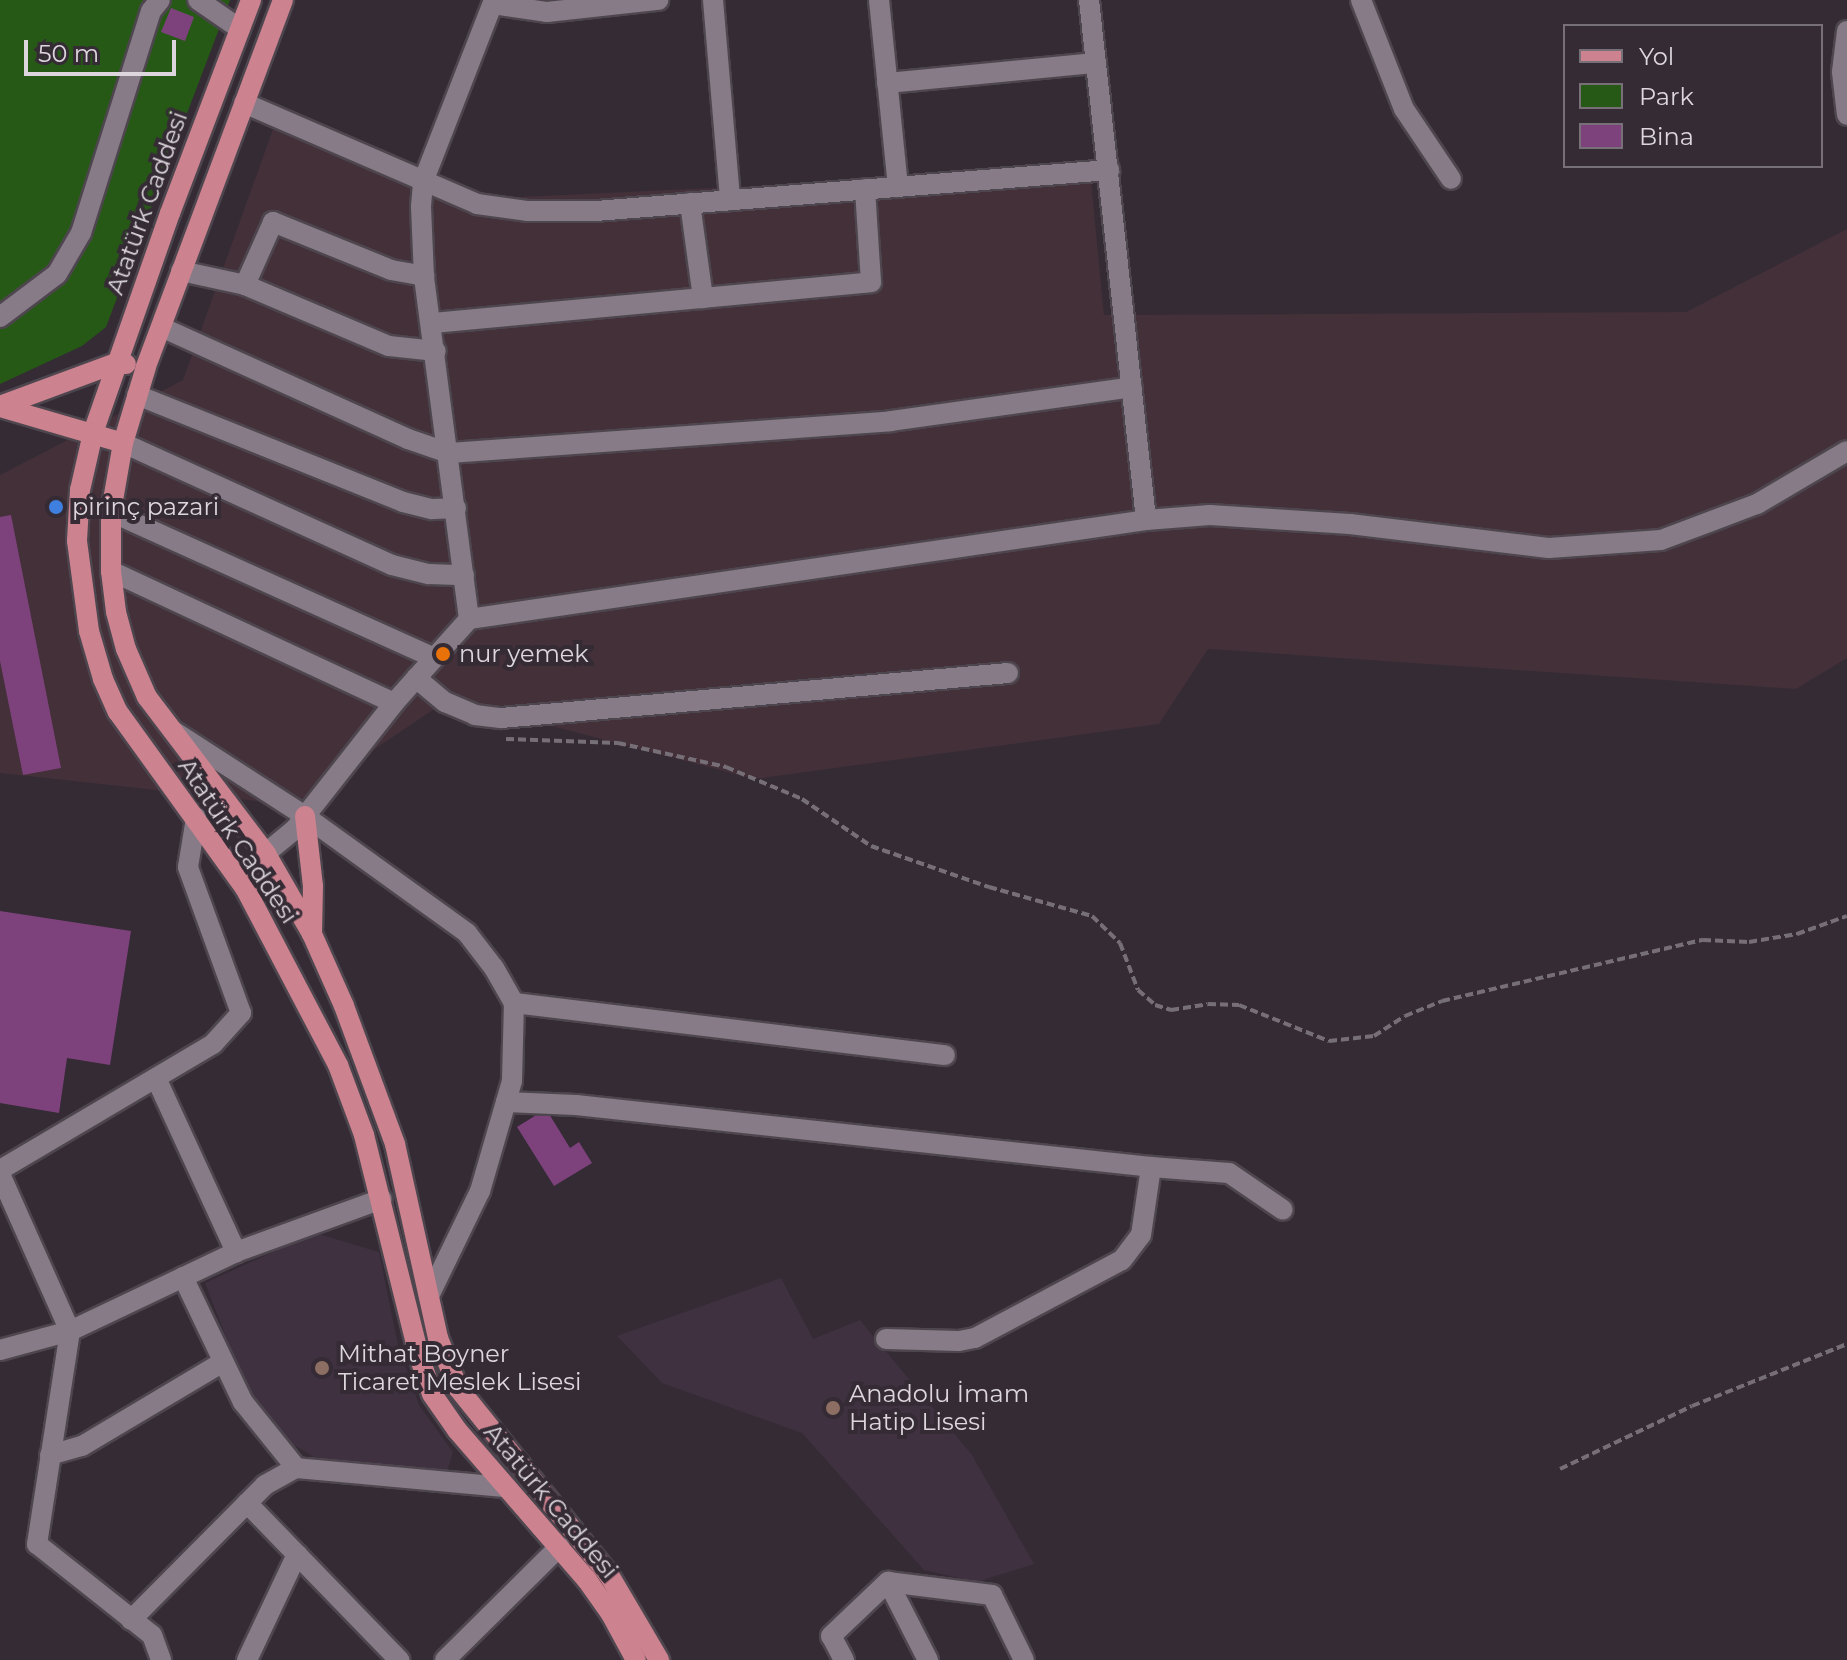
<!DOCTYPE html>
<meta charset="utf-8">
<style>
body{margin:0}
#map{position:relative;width:1847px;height:1660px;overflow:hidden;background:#342b35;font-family:Montserrat,sans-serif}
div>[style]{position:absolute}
.built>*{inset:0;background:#3f3140}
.industrial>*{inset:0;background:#433038}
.green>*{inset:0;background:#275916}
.building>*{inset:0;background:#7d427c}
.path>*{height:4px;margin-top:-2px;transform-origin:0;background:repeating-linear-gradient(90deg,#776f78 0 8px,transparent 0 12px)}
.roads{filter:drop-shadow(2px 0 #4e464e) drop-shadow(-2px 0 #4e464e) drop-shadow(0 2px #4e464e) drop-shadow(0 -2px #4e464e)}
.minor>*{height:20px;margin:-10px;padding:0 10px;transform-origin:10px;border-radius:10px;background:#867b86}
.major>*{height:20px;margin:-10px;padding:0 10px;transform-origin:10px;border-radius:10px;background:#cd828f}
.dots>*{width:22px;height:22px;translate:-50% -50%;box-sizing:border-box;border:4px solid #342b35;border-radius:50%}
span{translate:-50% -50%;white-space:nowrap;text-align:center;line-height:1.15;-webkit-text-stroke:8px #342b35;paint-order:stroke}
.street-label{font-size:24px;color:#ddd7dd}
.poi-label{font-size:24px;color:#ddd7dd}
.left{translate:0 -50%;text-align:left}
.legend{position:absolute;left:1563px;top:24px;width:260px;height:144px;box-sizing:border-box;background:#342b35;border:2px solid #787078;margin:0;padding:10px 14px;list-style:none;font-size:24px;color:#ddd7dd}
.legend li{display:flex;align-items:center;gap:16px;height:40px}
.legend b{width:40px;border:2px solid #787078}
.scale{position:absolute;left:24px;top:40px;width:152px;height:36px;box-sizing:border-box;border:4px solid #ddd7dd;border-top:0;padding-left:10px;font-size:24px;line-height:28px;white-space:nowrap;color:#ddd7dd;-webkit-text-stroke:6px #342b35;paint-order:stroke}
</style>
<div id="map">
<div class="built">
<i style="clip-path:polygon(315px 1233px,379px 1252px,398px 1345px,419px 1405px,453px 1452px,445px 1479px,314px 1457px,279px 1436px,247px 1391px,205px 1283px)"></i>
<i style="clip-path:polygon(781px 1278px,813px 1339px,860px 1320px,972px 1455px,1034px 1564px,977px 1582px,924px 1570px,802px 1433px,662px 1383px,617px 1336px)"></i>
</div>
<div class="industrial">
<i style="clip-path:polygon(278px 115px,477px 199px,1090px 170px,1104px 315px,1686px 312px,1847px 229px,1847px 658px,1796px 689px,1208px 649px,1159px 724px,754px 779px,449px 699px,292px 805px,0 773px,0 475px,183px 380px)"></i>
</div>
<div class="green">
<i style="clip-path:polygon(0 0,230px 0,106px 327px,82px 346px,0 384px)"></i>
</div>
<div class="building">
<i style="clip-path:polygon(171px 8px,194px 17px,185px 41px,161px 32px)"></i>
<i style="clip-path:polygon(11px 515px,61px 768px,23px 775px,0 661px,0 517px)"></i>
<i style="clip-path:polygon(0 911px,131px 931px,110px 1065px,67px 1058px,59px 1113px,0 1103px)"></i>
<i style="clip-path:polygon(546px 1109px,570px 1148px,579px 1142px,592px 1163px,554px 1186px,517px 1127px)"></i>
</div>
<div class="path">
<i style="left:506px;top:739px;width:112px;rotate:2deg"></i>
<i style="left:618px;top:743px;width:111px;rotate:12.5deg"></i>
<i style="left:726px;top:767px;width:82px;rotate:22.8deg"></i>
<i style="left:802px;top:799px;width:83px;rotate:34.3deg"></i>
<i style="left:871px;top:846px;width:125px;rotate:19.2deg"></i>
<i style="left:989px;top:887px;width:107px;rotate:15.7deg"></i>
<i style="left:1092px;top:916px;width:39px;rotate:44deg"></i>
<i style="left:1120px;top:943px;width:50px;rotate:69deg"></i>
<i style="left:1138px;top:990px;width:23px;rotate:41deg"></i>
<i style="left:1155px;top:1005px;width:17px;rotate:17deg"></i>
<i style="left:1171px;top:1010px;width:37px;rotate:-9deg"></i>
<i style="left:1208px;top:1004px;width:31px;rotate:2deg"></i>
<i style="left:1239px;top:1005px;width:97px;rotate:21.8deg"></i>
<i style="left:1329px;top:1041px;width:45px;rotate:-6.3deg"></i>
<i style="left:1374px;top:1036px;width:37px;rotate:-33deg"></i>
<i style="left:1405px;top:1016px;width:40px;rotate:-22deg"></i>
<i style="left:1442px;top:1001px;width:268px;rotate:-13.2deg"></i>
<i style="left:1703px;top:940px;width:46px;rotate:2.5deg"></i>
<i style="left:1749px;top:942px;width:49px;rotate:-9.5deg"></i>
<i style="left:1797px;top:934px;width:53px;rotate:-19.8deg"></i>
<i style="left:1560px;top:1469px;width:146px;rotate:-25.5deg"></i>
<i style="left:1692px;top:1406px;width:167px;rotate:-21.8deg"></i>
</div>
<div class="roads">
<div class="minor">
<i style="left:198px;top:0;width:51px;rotate:34.6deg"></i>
<i style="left:713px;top:0;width:201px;rotate:85.1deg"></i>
<i style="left:879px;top:0;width:188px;rotate:84.2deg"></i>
<i style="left:1089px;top:0;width:523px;rotate:83.74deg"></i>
<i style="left:1361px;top:0;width:117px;rotate:68.5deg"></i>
<i style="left:1404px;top:109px;width:84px;rotate:56.1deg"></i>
<i style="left:493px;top:4px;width:55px;rotate:8.4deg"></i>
<i style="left:547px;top:12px;width:112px;rotate:-6.2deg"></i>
<i style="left:1847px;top:31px;width:41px;rotate:97deg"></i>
<i style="left:1842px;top:72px;width:43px;rotate:83.4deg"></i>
<i style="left:887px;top:83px;width:210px;rotate:-5.5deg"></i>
<i style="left:244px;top:103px;width:254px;rotate:23.4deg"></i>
<i style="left:477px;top:204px;width:50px;rotate:8deg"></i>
<i style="left:527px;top:211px;width:69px"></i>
<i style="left:596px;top:211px;width:515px;rotate:-4.57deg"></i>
<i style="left:690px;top:203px;width:96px;rotate:82.2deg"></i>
<i style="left:181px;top:271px;width:66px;rotate:12.3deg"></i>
<i style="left:245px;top:285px;width:156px;rotate:23deg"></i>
<i style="left:389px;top:346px;width:47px;rotate:6.1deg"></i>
<i style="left:245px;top:285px;width:69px;rotate:-66deg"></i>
<i style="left:273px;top:222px;width:127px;rotate:22.1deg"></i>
<i style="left:391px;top:270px;width:34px;rotate:10deg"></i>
<i style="left:0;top:317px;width:71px;rotate:-37deg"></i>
<i style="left:57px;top:274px;width:48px;rotate:-59.7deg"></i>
<i style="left:81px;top:233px;width:233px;rotate:-72.5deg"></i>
<i style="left:151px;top:11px;width:14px;rotate:-51deg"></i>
<i style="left:432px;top:323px;width:441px;rotate:-5.3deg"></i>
<i style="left:871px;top:282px;width:93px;rotate:-93.7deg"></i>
<i style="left:161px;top:327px;width:271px;rotate:24.4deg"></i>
<i style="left:408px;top:439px;width:43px;rotate:18.9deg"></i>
<i style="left:449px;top:453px;width:443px;rotate:-4.1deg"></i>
<i style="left:891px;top:421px;width:243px;rotate:-8deg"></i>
<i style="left:137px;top:395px;width:287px;rotate:21.9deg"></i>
<i style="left:403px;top:502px;width:30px;rotate:14deg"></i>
<i style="left:432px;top:509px;width:24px;rotate:-2deg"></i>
<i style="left:123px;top:443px;width:295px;rotate:24.4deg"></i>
<i style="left:392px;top:565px;width:38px;rotate:14deg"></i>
<i style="left:429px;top:574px;width:35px;rotate:2deg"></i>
<i style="left:111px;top:512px;width:354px;rotate:24.3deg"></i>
<i style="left:111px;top:571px;width:312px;rotate:25deg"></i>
<i style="left:469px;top:619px;width:346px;rotate:-97.5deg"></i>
<i style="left:424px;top:276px;width:70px;rotate:-92.5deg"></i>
<i style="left:421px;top:206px;width:24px;rotate:-85deg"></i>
<i style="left:423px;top:182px;width:195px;rotate:-68.7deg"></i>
<i style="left:416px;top:678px;width:38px;rotate:40deg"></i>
<i style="left:445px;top:702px;width:33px;rotate:23deg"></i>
<i style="left:475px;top:715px;width:26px;rotate:7deg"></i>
<i style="left:501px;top:718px;width:509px;rotate:-5.07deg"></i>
<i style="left:175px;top:732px;width:155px;rotate:32.9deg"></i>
<i style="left:305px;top:816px;width:200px;rotate:35.8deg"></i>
<i style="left:467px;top:933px;width:44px;rotate:52.4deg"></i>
<i style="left:494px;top:968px;width:40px;rotate:60.3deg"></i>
<i style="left:514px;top:1003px;width:78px;rotate:91.5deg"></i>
<i style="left:512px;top:1081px;width:115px;rotate:106.2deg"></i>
<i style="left:480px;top:1191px;width:117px;rotate:115.9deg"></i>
<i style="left:237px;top:877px;width:75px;rotate:-39.6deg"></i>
<i style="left:295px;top:829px;width:160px;rotate:-51.8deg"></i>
<i style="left:394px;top:703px;width:113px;rotate:-48.2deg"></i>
<i style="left:469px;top:619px;width:684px;rotate:-8.32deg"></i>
<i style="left:1146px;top:520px;width:64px;rotate:-4.5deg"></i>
<i style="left:1210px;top:515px;width:140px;rotate:3.7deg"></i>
<i style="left:1350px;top:524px;width:200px;rotate:6.9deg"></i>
<i style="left:1549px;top:548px;width:112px;rotate:-4.1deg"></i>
<i style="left:1661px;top:540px;width:103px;rotate:-20.6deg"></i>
<i style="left:1757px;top:504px;width:104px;rotate:-30.5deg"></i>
<i style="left:514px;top:1003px;width:434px;rotate:6.9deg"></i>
<i style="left:156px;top:1078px;width:192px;rotate:65.3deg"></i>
<i style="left:506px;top:1102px;width:70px;rotate:2.5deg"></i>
<i style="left:576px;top:1105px;width:578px;rotate:6.15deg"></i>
<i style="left:1151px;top:1167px;width:78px;rotate:4.4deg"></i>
<i style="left:1229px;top:1173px;width:65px;rotate:34.4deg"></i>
<i style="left:0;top:1170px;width:247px;rotate:-30.6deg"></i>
<i style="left:213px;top:1044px;width:42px;rotate:-47.9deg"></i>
<i style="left:241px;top:1013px;width:155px;rotate:-110deg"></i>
<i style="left:188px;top:867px;width:50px;rotate:-80.7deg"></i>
<i style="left:0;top:1174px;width:172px;rotate:66deg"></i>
<i style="left:70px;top:1331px;width:216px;rotate:98.8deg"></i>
<i style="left:37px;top:1544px;width:147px;rotate:38.4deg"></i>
<i style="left:152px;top:1635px;width:27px;rotate:70deg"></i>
<i style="left:183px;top:1277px;width:139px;rotate:64.4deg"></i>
<i style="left:243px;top:1402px;width:85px;rotate:51.2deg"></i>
<i style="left:886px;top:1339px;width:73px;rotate:1.6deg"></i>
<i style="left:959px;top:1341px;width:16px;rotate:-11deg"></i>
<i style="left:975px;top:1338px;width:166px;rotate:-28deg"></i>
<i style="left:1122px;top:1260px;width:31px;rotate:-53deg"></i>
<i style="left:1141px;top:1235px;width:69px;rotate:-81.6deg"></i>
<i style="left:0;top:1350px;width:73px;rotate:-15.2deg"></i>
<i style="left:70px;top:1331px;width:184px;rotate:-25.4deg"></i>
<i style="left:236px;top:1252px;width:155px;rotate:-20deg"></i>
<i style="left:50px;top:1455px;width:33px;rotate:-16deg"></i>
<i style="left:82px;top:1446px;width:162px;rotate:-30.8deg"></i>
<i style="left:247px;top:1503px;width:219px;rotate:45.9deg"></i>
<i style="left:888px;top:1582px;width:88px;rotate:62.9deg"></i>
<i style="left:131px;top:1620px;width:190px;rotate:-45.2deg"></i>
<i style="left:265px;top:1485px;width:35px;rotate:-29deg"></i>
<i style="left:296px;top:1468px;width:210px;rotate:5.2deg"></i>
<i style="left:247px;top:1660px;width:117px;rotate:-64.7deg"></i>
<i style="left:445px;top:1660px;width:161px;rotate:-44.7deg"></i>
<i style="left:844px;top:1660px;width:27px;rotate:-118deg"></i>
<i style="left:831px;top:1636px;width:79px;rotate:-43.5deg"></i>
<i style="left:888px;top:1582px;width:105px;rotate:7.1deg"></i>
<i style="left:992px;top:1595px;width:72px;rotate:63.8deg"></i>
</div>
<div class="major">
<i style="left:251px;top:0;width:228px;rotate:110.8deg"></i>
<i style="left:170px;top:213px;width:233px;rotate:109.3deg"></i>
<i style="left:93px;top:433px;width:58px;rotate:102.8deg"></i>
<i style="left:80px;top:490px;width:51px;rotate:93.4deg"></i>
<i style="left:77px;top:541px;width:91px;rotate:82.4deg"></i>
<i style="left:89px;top:631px;width:50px;rotate:73.7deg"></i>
<i style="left:103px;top:679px;width:36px;rotate:66deg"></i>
<i style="left:118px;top:712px;width:217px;rotate:54.2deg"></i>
<i style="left:245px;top:888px;width:200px;rotate:62.3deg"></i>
<i style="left:338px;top:1065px;width:75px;rotate:69.6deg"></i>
<i style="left:364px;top:1135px;width:228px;rotate:76deg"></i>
<i style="left:419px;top:1356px;width:40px;rotate:71.1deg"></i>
<i style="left:432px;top:1394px;width:44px;rotate:55.2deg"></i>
<i style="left:457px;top:1430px;width:198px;rotate:49.1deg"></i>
<i style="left:587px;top:1580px;width:42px;rotate:54.8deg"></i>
<i style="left:611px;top:1614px;width:52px;rotate:61.5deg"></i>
<i style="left:283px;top:0;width:392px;rotate:110.5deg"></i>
<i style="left:146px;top:367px;width:79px;rotate:106.8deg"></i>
<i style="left:123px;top:443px;width:70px;rotate:99.9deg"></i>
<i style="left:111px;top:512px;width:59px;rotate:90deg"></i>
<i style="left:111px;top:571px;width:41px;rotate:83deg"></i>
<i style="left:116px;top:612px;width:38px;rotate:75deg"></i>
<i style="left:126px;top:649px;width:52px;rotate:66.4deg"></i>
<i style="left:147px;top:697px;width:197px;rotate:52.8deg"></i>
<i style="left:266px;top:854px;width:92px;rotate:60.1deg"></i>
<i style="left:312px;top:934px;width:79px;rotate:66deg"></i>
<i style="left:344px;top:1006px;width:147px;rotate:69.7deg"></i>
<i style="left:395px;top:1144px;width:199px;rotate:77.5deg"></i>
<i style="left:438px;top:1338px;width:54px;rotate:68.2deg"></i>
<i style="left:458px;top:1388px;width:240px;rotate:51.1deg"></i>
<i style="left:609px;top:1575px;width:99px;rotate:59.5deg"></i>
<i style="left:0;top:406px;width:124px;rotate:-20.3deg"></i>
<i style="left:116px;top:363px;width:10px;rotate:6deg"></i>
<i style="left:0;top:407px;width:128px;rotate:16.3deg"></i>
<i style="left:305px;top:816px;width:70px;rotate:83.5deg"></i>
<i style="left:313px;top:886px;width:48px;rotate:91.2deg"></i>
</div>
</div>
<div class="dots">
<i style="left:56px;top:507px;background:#3f7fe0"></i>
<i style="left:443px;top:654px;background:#e8710a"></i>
<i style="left:322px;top:1368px;background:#8d6e63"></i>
<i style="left:833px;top:1408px;background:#8d6e63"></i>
</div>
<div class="street-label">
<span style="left:147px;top:203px;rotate:-70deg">Atatürk Caddesi</span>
<span style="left:238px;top:841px;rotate:56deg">Atatürk Caddesi</span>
<span style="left:551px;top:1501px;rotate:50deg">Atatürk Caddesi</span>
</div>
<div class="poi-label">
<span class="left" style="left:72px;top:507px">pirinç pazari</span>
<span class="left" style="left:459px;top:654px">nur yemek</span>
<span class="left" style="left:338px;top:1368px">Mithat Boyner<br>Ticaret Meslek Lisesi</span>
<span class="left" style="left:849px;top:1408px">Anadolu İmam<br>Hatip Lisesi</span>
</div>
<ul class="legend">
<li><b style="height:10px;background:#cd828f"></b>Yol</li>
<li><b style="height:22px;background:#275916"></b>Park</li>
<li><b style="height:22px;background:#7d427c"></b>Bina</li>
</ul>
<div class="scale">50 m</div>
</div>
